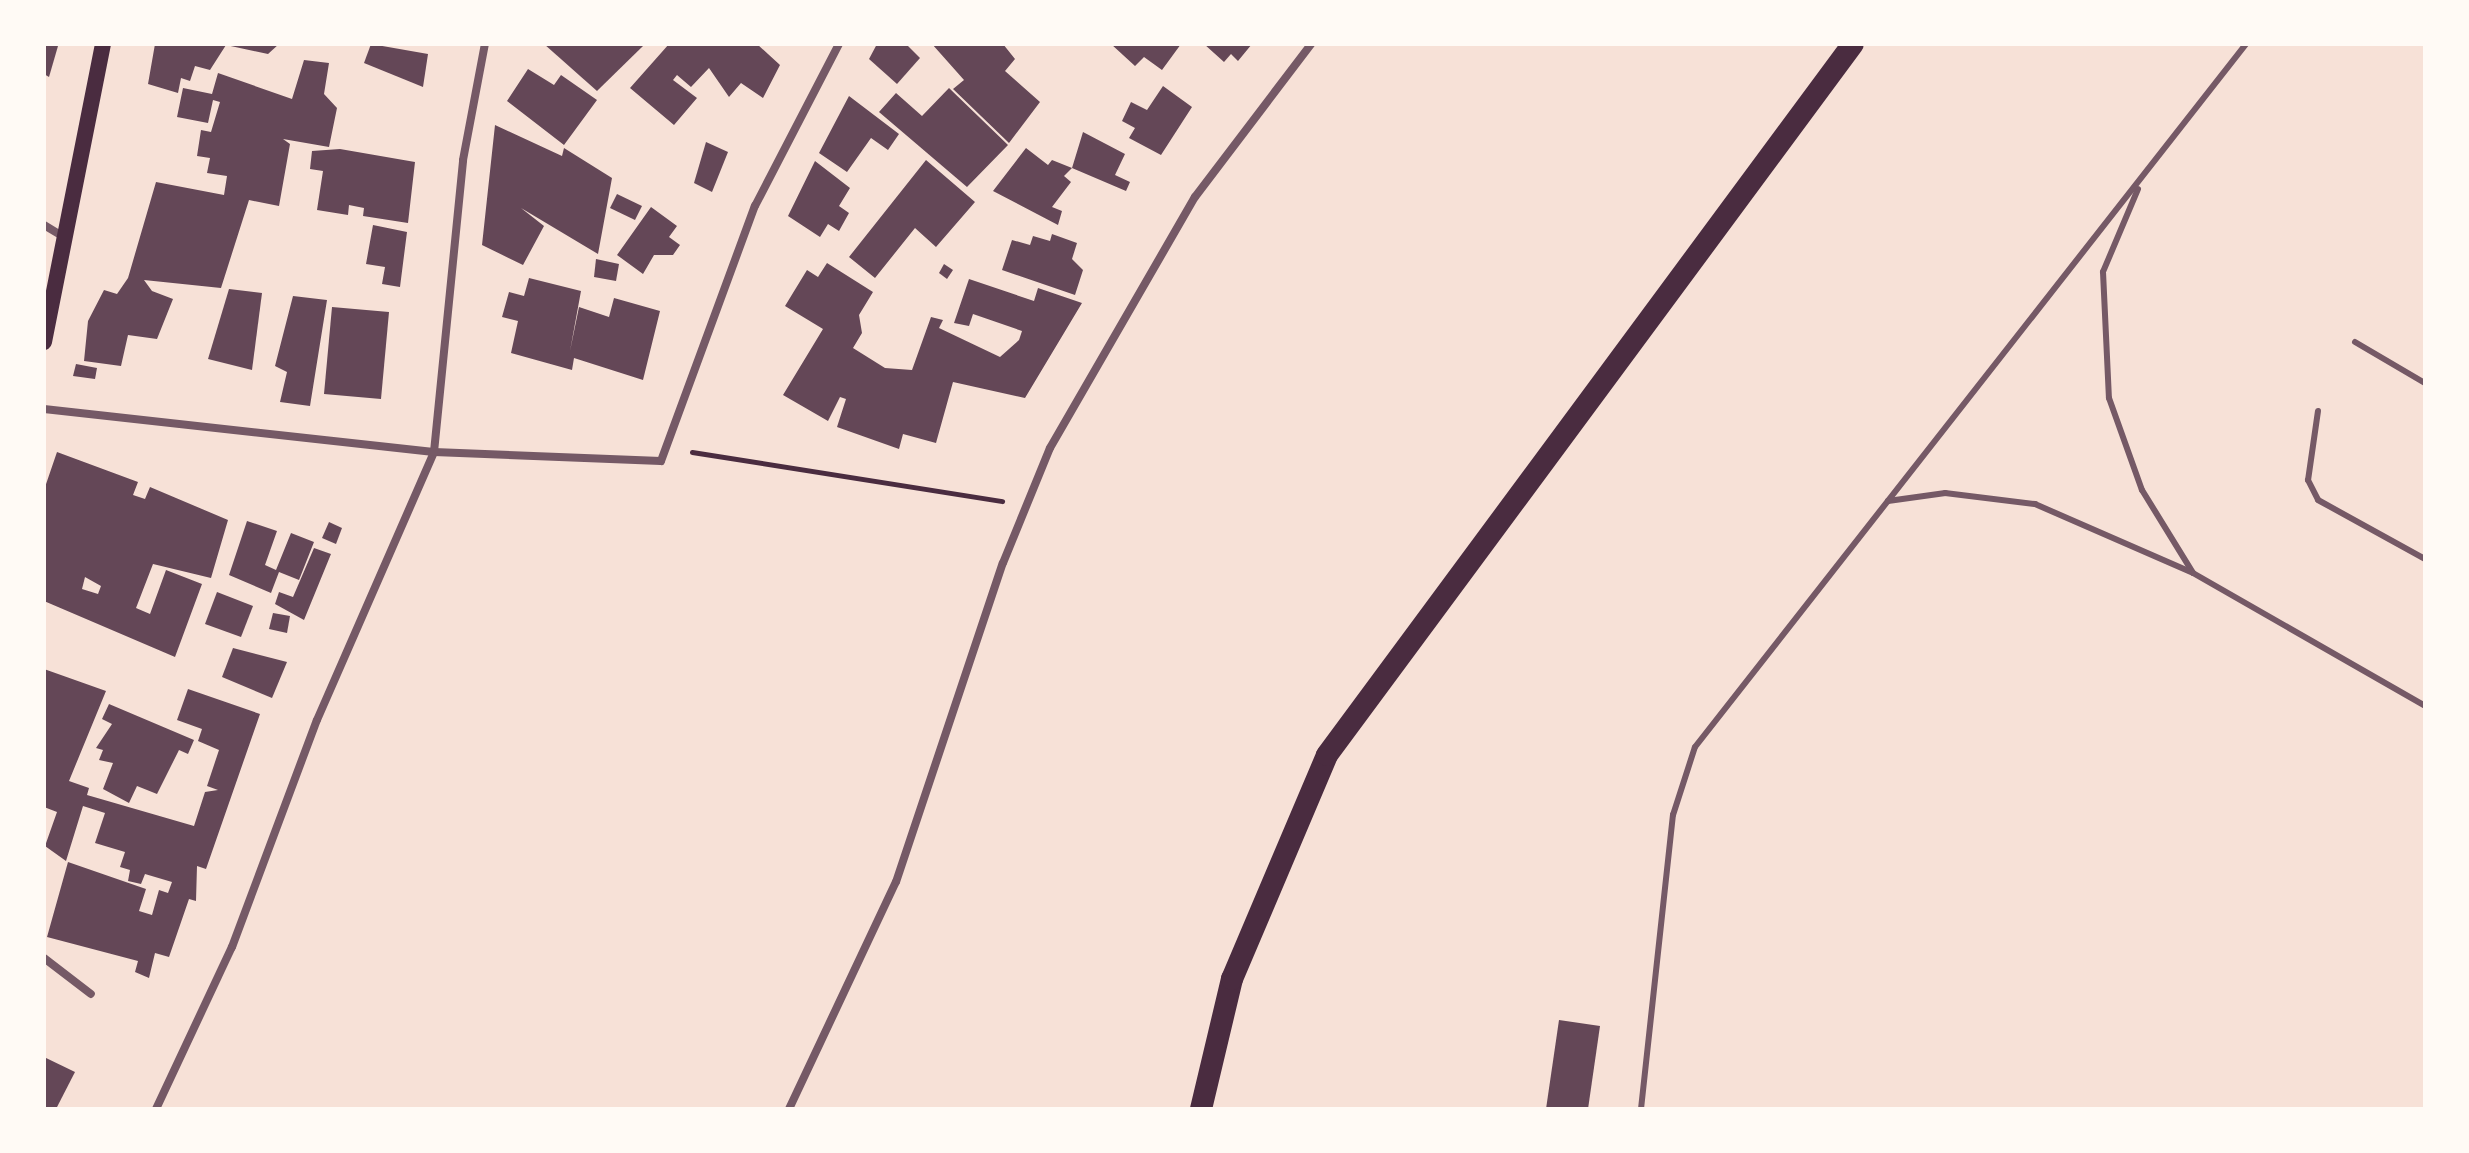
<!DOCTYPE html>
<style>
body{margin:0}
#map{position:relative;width:2469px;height:1153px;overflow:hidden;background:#f7e1d7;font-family:"Fira Sans Condensed",sans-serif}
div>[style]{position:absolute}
.building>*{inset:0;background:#644757}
.path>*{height:5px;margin:-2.5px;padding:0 2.5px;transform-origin:2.5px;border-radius:2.5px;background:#4a2c40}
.service>*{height:6px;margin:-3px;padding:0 3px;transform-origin:3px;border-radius:3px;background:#755966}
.minor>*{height:8px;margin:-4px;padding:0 4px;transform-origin:4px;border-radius:4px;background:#755966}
.secondary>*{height:16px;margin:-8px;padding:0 8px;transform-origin:8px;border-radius:8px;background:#4a2c40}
.trunk>*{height:22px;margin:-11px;padding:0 11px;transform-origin:11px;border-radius:11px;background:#4a2c40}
span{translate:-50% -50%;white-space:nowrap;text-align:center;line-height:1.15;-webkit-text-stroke:7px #fffaf5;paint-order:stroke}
.frame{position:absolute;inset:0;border:46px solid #fffaf5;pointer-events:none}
</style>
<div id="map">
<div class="building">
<i style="clip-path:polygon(44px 44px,58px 46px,49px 77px,44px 74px)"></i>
<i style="clip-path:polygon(155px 44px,279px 44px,268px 54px,226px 45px,210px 70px,195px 66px,190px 81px,181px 78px,178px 93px,148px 84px)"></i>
<i style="clip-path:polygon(371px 44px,428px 54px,423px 87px,364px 63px)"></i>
<i style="clip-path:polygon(544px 44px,642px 44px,643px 46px,597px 91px)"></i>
<i style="clip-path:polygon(669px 44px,757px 44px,780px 65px,763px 98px,741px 83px,729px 97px,709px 68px,691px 87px,677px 75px,673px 80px,697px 98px,674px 125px,630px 88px)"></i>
<i style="clip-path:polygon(877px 44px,906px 44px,920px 58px,897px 84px,869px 59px)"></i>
<i style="clip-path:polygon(932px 44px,1003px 44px,1015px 59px,1005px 71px,1040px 102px,1009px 143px,953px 89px,964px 80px)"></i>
<i style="clip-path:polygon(1111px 44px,1181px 44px,1162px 70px,1144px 57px,1135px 66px)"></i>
<i style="clip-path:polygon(1204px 44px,1252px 44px,1238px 61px,1231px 54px,1224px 62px)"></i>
<i style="clip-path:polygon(304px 60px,329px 63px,324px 94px,337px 108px,329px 147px,283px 139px,290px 144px,279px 206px,249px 200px,221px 288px,144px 280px,152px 291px,173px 299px,157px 339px,128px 335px,121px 366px,84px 361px,88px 321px,104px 290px,117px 294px,128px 278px,156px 182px,224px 195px,227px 176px,207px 173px,210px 158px,197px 156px,201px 130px,211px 132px,220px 102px,213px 100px,208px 123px,177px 117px,183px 88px,212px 94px,218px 73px,292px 99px)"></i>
<i style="clip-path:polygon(528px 69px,554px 85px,561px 75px,597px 100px,564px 145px,507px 101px)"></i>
<i style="clip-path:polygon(1163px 86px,1192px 107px,1161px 155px,1129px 138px,1135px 128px,1122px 121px,1131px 102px,1147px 110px)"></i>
<i style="clip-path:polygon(949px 88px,1008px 145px,967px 187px,879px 112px,896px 93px,922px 116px)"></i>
<i style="clip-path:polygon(849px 96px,899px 134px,888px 150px,871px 138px,847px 172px,819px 153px)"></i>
<i style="clip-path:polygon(495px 125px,562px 156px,564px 148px,612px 178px,598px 254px,521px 208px,544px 226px,523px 265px,482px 245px)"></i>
<i style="clip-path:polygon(1083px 132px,1125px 154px,1115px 175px,1130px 182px,1126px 191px,1072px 168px)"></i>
<i style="clip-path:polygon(706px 142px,728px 152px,712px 192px,694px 183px)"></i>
<i style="clip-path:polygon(1026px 148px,1048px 165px,1052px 160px,1072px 168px,1064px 176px,1071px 182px,1052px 207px,1062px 211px,1058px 225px,993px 191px)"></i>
<i style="clip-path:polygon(340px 149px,415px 162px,408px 223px,363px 216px,364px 208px,349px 205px,348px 215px,317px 210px,323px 171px,310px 169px,312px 151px)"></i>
<i style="clip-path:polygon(926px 160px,975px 202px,936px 247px,915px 228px,875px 278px,849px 257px)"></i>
<i style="clip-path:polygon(815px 161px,850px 188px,839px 206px,849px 213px,839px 231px,828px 224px,820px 237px,788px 216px)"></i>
<i style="clip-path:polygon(617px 194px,642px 206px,635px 220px,610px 208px)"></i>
<i style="clip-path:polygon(651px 207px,677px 226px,669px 237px,680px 245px,673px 255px,654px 255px,643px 274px,617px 255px)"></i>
<i style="clip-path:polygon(373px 225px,407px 232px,400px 287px,382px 284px,385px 267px,366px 264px)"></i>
<i style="clip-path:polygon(1052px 234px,1077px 243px,1072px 259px,1083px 270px,1075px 295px,1002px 270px,1012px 240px,1030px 245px,1033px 236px,1050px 241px)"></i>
<i style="clip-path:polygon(596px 259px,619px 264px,616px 281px,594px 277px)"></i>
<i style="clip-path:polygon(827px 263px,873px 292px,859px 315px,862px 333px,853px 348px,885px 368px,912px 370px,931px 317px,943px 320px,939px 328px,1000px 357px,1019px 340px,1022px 331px,973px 314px,969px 326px,954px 323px,969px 279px,1034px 301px,1038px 288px,1082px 303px,1025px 398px,953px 382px,936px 443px,903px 434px,899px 449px,837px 427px,846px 399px,840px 397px,828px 421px,783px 395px,823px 329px,785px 306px,807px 270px,818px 277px)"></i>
<i style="clip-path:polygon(944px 264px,953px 270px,947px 279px,939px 273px)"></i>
<i style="clip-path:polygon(529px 278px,581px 291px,570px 351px,579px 307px,609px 317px,614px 298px,660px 311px,643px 380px,574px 358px,572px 370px,511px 353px,518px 321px,502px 317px,509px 292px,524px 296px)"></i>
<i style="clip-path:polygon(229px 289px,262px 293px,252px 370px,208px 359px)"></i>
<i style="clip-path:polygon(293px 296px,327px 300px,310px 406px,280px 402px,287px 372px,275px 366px)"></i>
<i style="clip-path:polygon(332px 307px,389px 312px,381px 399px,324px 394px)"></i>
<i style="clip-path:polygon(76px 364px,97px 368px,95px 379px,73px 376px)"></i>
<i style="clip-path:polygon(evenodd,57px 452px,138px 482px,133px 495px,145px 499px,150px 487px,228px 520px,211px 578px,153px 564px,136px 608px,150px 614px,166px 570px,202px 584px,175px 657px,44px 601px,44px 490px,57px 452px,85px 577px,101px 586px,98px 594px,82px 589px,85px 577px)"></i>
<i style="clip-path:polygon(247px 521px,277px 531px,265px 565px,276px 570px,291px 533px,314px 542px,299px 580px,279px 572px,271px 593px,229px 575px)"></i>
<i style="clip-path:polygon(329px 522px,342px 528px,336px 544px,322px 538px)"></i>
<i style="clip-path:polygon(314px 548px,331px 554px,304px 620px,275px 604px,279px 592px,293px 597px)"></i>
<i style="clip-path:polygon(217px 592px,253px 606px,241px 637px,205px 624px)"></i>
<i style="clip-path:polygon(273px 613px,290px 616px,287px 633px,269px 629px)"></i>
<i style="clip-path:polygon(233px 648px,287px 662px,272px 698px,222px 677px)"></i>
<i style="clip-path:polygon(44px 669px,106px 691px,69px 781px,89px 788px,87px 795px,194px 826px,205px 792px,218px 790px,207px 786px,219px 750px,198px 741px,202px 729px,177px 720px,188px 689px,260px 714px,206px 869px,197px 866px,196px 901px,189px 899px,169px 957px,155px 953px,149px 978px,135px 972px,138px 961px,47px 937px,68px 862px,146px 889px,139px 911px,152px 915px,159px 890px,168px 893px,172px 882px,145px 874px,141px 884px,128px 881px,130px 870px,120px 867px,125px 852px,95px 843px,105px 813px,83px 806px,66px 861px,45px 846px,57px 812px,44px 807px)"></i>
<i style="clip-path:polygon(109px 704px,194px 740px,188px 754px,179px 750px,157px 794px,137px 786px,129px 803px,103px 789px,113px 763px,99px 760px,103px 750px,96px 748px,112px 724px,102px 719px)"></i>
<i style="clip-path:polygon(1559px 1020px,1600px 1026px,1588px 1109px,1546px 1109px)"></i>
<i style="clip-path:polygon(44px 1057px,75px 1072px,56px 1109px,44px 1109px)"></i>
</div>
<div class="path">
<i style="left:692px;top:452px;width:314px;rotate:9deg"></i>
</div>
<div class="service">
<i style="left:2138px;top:189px;width:90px;rotate:112.9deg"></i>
<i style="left:2103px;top:272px;width:126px;rotate:87.3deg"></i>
<i style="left:2109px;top:398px;width:98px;rotate:70.3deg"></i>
<i style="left:2142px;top:490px;width:97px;rotate:58.4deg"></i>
<i style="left:2355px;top:342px;width:81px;rotate:30.4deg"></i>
<i style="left:2318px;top:411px;width:70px;rotate:98.2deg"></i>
<i style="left:2308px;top:480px;width:22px;rotate:63deg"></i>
<i style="left:2318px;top:500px;width:122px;rotate:28.9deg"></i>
<i style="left:1888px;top:501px;width:58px;rotate:-8deg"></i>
<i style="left:1945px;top:493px;width:91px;rotate:7deg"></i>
<i style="left:2035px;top:504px;width:172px;rotate:23.6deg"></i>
<i style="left:2193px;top:573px;width:267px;rotate:29.8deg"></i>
<i style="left:1641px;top:1109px;width:296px;rotate:-83.8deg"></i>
<i style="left:1673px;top:815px;width:71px;rotate:-72.1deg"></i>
<i style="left:1695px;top:747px;width:893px;rotate:-51.91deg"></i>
</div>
<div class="minor">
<i style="left:44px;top:225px;width:23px;rotate:31deg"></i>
<i style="left:44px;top:409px;width:392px;rotate:6.3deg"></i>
<i style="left:434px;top:452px;width:227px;rotate:2.3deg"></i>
<i style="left:661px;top:461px;width:272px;rotate:-69.8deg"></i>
<i style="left:755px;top:206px;width:182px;rotate:-62.6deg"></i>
<i style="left:44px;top:958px;width:59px;rotate:37.5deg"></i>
<i style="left:156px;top:1109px;width:179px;rotate:-64.9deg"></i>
<i style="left:232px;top:947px;width:242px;rotate:-69.5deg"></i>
<i style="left:317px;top:720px;width:292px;rotate:-66.4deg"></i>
<i style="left:434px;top:452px;width:293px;rotate:-84.3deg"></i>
<i style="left:463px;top:160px;width:118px;rotate:-79.3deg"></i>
<i style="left:789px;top:1109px;width:251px;rotate:-64.8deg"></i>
<i style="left:896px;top:882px;width:336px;rotate:-71.5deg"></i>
<i style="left:1003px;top:563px;width:124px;rotate:-67.8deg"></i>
<i style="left:1050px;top:448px;width:290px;rotate:-60deg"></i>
<i style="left:1195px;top:197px;width:192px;rotate:-52.8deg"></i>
</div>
<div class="secondary">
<i style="left:44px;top:342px;width:304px;rotate:-78.8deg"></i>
</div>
<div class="trunk">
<i style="left:1201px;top:1109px;width:134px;rotate:-76.6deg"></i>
<i style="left:1232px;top:979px;width:243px;rotate:-67deg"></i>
<i style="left:1327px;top:755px;width:884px;rotate:-53.51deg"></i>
</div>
<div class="frame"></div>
</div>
